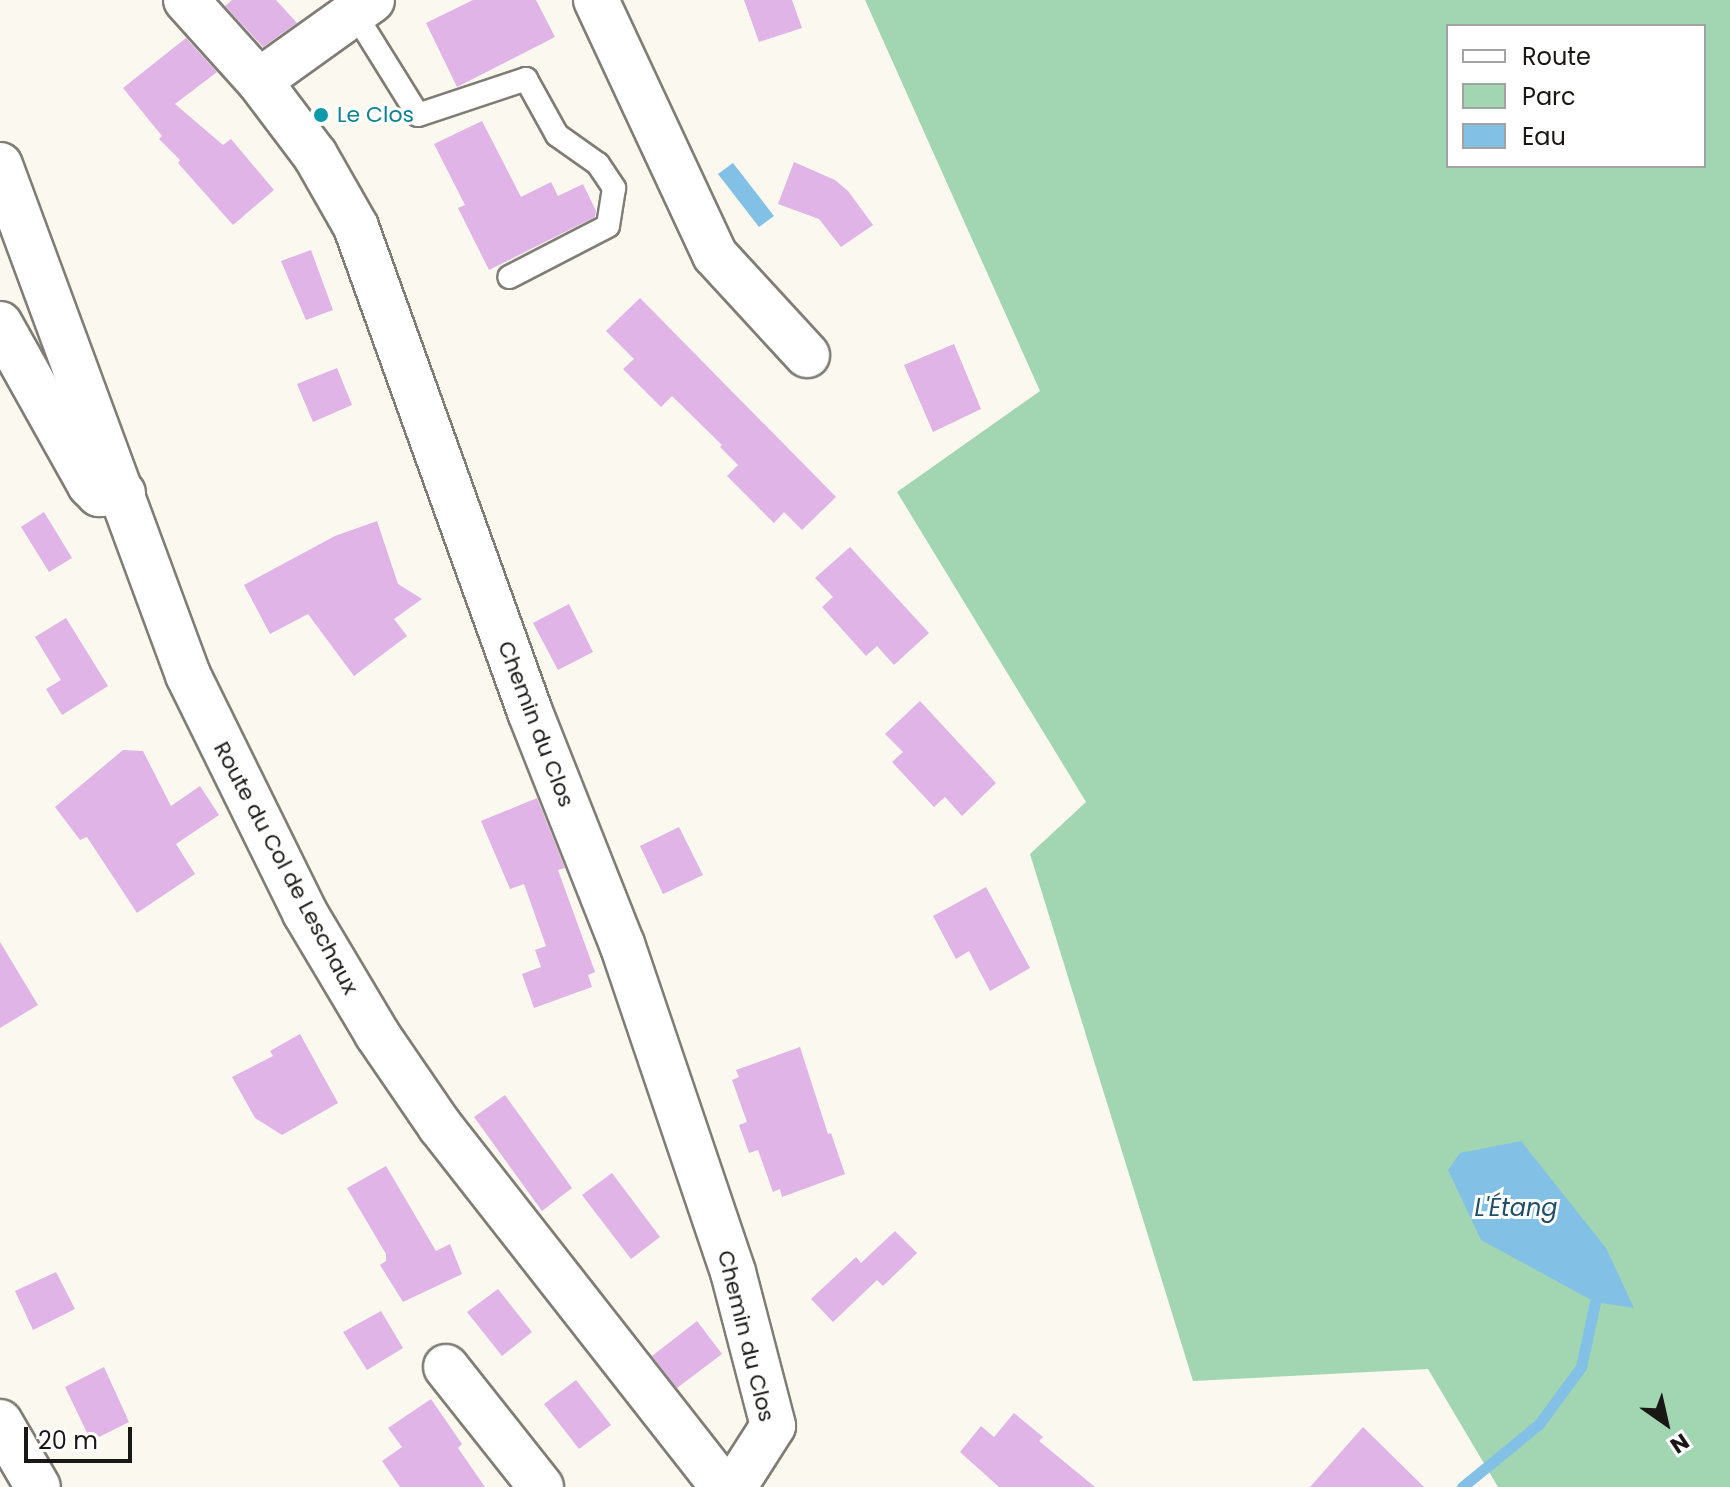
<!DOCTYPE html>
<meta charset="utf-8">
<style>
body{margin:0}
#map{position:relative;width:1730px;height:1487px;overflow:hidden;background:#faf8ef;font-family:Poppins,sans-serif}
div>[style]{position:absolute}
.green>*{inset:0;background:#a2d6b2}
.water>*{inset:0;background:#83c0e6}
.stream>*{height:11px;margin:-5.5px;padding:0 5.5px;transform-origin:5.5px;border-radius:5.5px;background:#83c0e6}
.building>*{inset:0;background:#e0b4e6}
.roads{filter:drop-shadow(2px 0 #7f7d75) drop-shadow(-2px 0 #7f7d75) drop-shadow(0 2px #7f7d75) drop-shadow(0 -2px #7f7d75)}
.lane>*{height:22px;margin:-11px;padding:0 11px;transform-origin:11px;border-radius:11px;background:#fff}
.street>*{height:44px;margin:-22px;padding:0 22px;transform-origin:22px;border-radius:22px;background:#fff}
.secondary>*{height:44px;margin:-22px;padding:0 22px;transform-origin:22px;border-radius:22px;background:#fff}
.dots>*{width:22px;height:22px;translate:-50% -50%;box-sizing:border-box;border:4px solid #fff;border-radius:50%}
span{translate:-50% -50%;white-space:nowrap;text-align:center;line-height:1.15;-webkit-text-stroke:6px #fff;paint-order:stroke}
.culture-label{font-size:22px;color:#0d838f}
.left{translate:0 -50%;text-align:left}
.street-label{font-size:22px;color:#191815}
.water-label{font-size:24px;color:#1f4e69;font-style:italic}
.legend{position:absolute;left:1446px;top:24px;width:260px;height:144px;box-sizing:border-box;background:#fff;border:2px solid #a3a3a1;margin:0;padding:10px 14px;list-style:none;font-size:24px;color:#191815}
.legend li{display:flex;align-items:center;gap:16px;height:40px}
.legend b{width:40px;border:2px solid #a3a3a1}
.north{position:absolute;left:1626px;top:1383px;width:80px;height:80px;-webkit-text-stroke:6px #fff;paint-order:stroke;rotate:146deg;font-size:22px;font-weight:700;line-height:32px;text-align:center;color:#191815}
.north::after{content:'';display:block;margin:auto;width:28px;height:36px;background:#191815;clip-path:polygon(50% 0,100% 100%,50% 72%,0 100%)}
.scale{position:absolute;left:24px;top:1427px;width:108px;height:36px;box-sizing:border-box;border:4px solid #191815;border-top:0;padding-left:10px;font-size:24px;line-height:28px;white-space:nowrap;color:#191815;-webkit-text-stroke:6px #fff;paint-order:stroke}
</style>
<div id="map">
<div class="green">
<i style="clip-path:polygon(evenodd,865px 0,1730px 0,1730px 1487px,1498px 1487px,1428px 1369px,1193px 1381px,1030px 854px,1086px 802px,897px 492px,1040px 391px,865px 0,1448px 26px,1704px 26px,1704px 166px,1448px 166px,1448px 26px)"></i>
</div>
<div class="water">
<i style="clip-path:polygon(733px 163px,774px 216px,759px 227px,718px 174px)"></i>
<i style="clip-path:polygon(1521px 1141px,1606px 1248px,1634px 1308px,1595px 1302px,1481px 1240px,1448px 1170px,1460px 1153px)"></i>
</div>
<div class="stream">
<i style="left:1462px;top:1487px;width:99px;rotate:-39.3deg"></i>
<i style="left:1539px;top:1424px;width:71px;rotate:-53.6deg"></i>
<i style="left:1581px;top:1367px;width:66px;rotate:-77.8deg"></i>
</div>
<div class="building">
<i style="clip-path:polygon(232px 0,276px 0,297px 23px,263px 47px,225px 6px)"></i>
<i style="clip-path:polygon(473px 0,536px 0,555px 37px,457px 87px,426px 23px)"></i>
<i style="clip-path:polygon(744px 0,792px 0,802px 28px,759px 42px)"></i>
<i style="clip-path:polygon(186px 38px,217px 72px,175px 104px,223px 145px,231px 139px,274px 190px,233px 225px,178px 163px,180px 160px,159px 139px,162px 136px,123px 88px)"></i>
<i style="clip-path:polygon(482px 121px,521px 197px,551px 182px,558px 196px,583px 184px,596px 211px,595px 217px,489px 270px,458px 208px,465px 205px,434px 144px)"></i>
<i style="clip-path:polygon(794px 162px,835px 180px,848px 191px,873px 225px,841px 247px,819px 219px,778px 204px)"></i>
<i style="clip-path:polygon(311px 250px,333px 310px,306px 320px,281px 261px)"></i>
<i style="clip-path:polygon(640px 298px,836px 497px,802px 530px,784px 512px,774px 523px,727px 476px,738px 465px,720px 447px,722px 445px,672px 396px,661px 407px,623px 369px,634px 359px,606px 331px)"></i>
<i style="clip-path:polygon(954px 344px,981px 409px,933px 432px,904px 365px)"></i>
<i style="clip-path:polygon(337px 368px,352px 405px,313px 422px,297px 384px)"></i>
<i style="clip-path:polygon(44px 512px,72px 558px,49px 572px,21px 527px)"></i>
<i style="clip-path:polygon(377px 521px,398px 584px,422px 599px,394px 619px,407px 636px,354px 676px,308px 614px,270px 634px,244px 585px,335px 536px)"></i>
<i style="clip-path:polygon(850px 547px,929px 633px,894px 665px,877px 646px,866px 656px,822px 607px,833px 597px,815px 578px)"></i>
<i style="clip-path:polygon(569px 604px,593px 652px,558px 670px,533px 623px)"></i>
<i style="clip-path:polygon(66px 618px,108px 686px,62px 715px,46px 689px,61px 680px,35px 637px)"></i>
<i style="clip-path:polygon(920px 701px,996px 783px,962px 816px,945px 797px,934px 807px,892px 762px,903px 752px,885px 734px)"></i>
<i style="clip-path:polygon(123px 750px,143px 751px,171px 806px,200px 786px,219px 815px,176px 844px,195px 874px,137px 913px,87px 837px,80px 840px,55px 807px)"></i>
<i style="clip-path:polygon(537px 798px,565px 868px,558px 870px,595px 972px,588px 975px,592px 987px,534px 1008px,522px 974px,541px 967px,535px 950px,546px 946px,524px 884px,510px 889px,481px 821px)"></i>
<i style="clip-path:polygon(679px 827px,703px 875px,663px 894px,640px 846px)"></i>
<i style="clip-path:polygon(986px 887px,1030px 968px,990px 991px,969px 951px,956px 959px,933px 916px)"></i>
<i style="clip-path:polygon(0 942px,38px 1005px,0 1028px)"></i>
<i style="clip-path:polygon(300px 1034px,338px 1103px,282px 1135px,255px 1118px,232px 1077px,273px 1056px,270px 1051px)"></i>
<i style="clip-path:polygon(800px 1047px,828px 1134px,831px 1133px,845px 1174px,782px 1197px,780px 1189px,773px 1192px,758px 1150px,749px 1153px,739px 1125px,747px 1122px,732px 1080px,739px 1077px,736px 1070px)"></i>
<i style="clip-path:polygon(505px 1095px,572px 1188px,542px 1211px,474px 1117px)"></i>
<i style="clip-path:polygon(386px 1166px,436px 1251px,450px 1244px,462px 1274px,403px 1302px,380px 1265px,386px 1261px,386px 1254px,347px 1188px)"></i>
<i style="clip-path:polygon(612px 1173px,660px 1237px,631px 1259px,582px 1195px)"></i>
<i style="clip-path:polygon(895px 1231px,917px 1253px,883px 1286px,877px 1280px,833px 1322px,811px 1299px,856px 1257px,861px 1263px)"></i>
<i style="clip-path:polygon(56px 1272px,75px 1309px,33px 1330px,15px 1291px)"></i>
<i style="clip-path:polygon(498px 1289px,532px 1332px,502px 1356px,467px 1312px)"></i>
<i style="clip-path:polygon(381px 1311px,403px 1348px,367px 1370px,343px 1332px)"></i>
<i style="clip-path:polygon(697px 1321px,722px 1354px,677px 1388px,652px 1356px)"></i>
<i style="clip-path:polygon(104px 1367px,129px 1422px,91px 1441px,65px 1387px)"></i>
<i style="clip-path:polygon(576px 1380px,611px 1425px,579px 1449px,544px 1404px)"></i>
<i style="clip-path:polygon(431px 1399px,462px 1444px,458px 1448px,485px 1487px,400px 1487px,382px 1461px,402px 1447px,388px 1428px)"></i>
<i style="clip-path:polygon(1014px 1413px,1043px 1437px,1039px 1441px,1095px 1487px,999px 1487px,960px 1452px,981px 1426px,994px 1437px)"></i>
<i style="clip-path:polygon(1363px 1427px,1424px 1487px,1310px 1487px)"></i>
</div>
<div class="roads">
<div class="lane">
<i style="left:354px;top:12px;width:121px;rotate:58.1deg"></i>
<i style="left:418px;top:115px;width:114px;rotate:-18.4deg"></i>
<i style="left:526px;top:79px;width:64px;rotate:61deg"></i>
<i style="left:557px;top:135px;width:50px;rotate:35.3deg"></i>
<i style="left:598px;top:164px;width:29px;rotate:56deg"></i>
<i style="left:614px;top:188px;width:38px;rotate:99deg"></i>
<i style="left:608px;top:226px;width:111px;rotate:152.7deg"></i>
</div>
<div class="street">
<i style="left:186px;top:0;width:109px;rotate:48deg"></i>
<i style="left:259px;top:81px;width:93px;rotate:52.9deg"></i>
<i style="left:315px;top:155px;width:83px;rotate:60.3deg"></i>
<i style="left:356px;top:227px;width:515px;rotate:70.26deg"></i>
<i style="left:530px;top:712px;width:250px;rotate:68.4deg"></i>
<i style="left:622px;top:944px;width:346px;rotate:71.3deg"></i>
<i style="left:733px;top:1272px;width:159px;rotate:75.4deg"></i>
<i style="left:773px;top:1426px;width:72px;rotate:122.6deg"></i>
<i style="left:596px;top:0;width:281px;rotate:65deg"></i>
<i style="left:715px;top:255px;width:136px;rotate:47.4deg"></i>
<i style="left:259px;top:81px;width:139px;rotate:-35.6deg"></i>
<i style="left:0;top:324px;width:184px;rotate:60.8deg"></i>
<i style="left:90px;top:485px;width:13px;rotate:45deg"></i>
<i style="left:99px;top:494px;width:24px;rotate:-2deg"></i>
<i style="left:446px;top:1367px;width:153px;rotate:51.6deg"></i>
<i style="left:0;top:1422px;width:75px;rotate:59.7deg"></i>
</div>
<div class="secondary">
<i style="left:0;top:165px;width:544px;rotate:69.76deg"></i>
<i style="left:188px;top:675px;width:265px;rotate:63.8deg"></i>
<i style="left:305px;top:913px;width:141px;rotate:59.2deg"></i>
<i style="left:377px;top:1034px;width:112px;rotate:55.6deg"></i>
<i style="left:440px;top:1126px;width:459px;rotate:51.9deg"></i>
</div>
</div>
<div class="dots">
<i style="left:321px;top:115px;background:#0f9aa8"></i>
</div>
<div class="culture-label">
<span class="left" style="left:337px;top:115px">Le Clos</span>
</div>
<div class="street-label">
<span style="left:536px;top:724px;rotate:69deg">Chemin du Clos</span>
<span style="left:286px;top:868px;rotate:62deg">Route du Col de Leschaux</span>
<span style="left:746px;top:1336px;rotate:76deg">Chemin du Clos</span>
</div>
<div class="water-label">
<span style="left:1516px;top:1208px">L'Étang</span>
</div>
<ul class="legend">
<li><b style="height:10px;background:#fff"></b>Route</li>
<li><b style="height:22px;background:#a2d6b2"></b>Parc</li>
<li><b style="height:22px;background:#83c0e6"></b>Eau</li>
</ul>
<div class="north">N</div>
<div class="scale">20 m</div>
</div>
